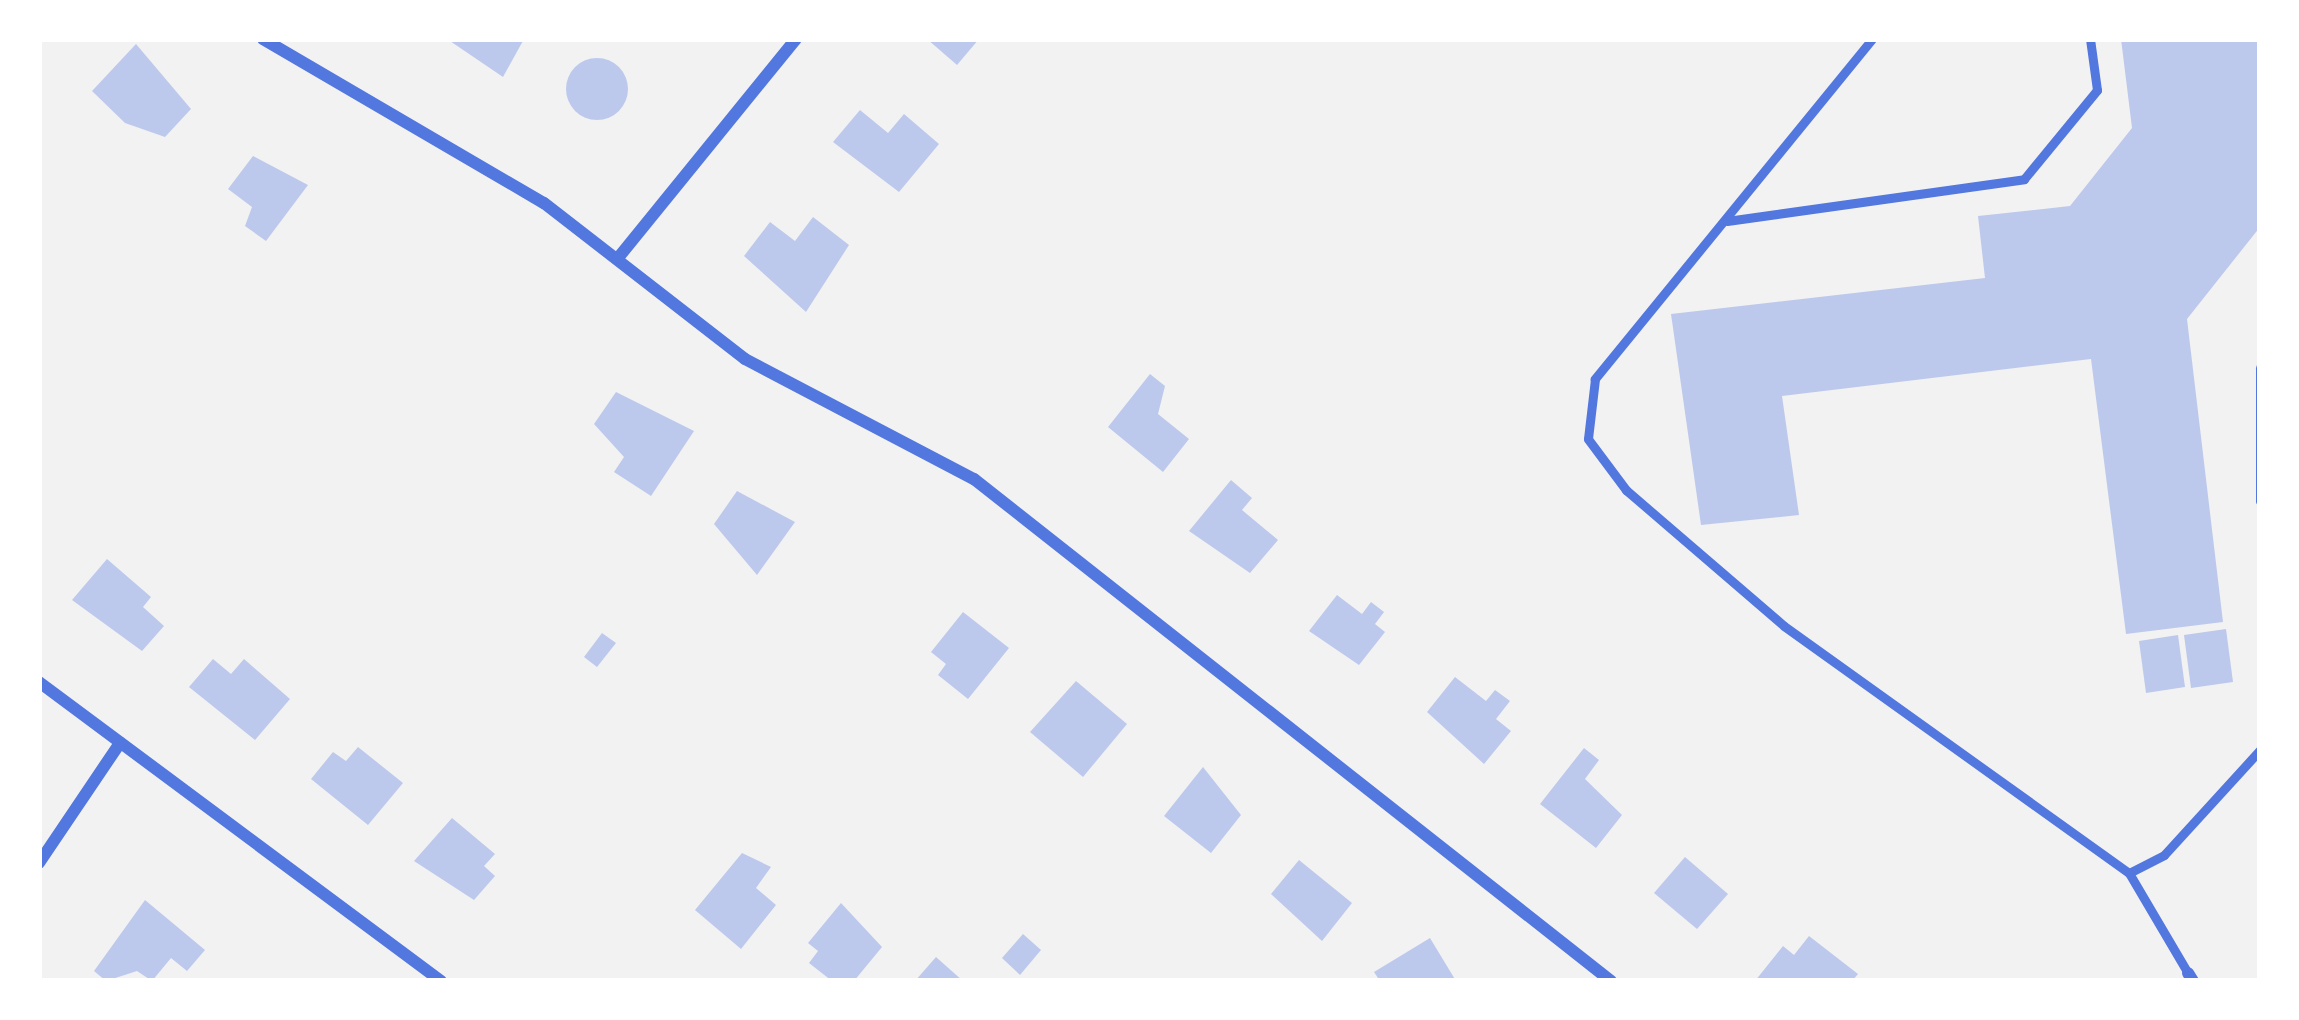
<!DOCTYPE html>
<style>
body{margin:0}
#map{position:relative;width:2299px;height:1020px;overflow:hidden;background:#f2f2f2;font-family:"Archivo Narrow",sans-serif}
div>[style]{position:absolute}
.building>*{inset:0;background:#bdc9ec}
.round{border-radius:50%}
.service>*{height:9px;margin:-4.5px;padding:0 4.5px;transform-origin:4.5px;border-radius:4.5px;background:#5277de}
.minor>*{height:12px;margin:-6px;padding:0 6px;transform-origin:6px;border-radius:6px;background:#5277de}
span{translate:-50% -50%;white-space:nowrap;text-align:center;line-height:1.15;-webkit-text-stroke:12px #fff;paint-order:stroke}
.frame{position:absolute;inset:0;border:42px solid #fff;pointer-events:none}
</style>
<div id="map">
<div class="building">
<i style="clip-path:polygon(447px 39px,524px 39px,503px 77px)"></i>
<i style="clip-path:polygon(927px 39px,979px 39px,957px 65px)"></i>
<i style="clip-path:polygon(2121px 39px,2260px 39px,2260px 227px,2187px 319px,2223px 622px,2126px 634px,2091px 359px,1782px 396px,1799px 515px,1701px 525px,1671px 314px,1985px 278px,1978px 216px,2070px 206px,2132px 128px)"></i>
<i style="clip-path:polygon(136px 44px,191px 109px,165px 137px,125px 123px,92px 91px)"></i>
<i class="round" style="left:566px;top:58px;width:62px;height:62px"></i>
<i style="clip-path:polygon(860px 110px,888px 133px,904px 114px,939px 144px,899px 192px,833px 142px)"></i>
<i style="clip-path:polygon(253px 156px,308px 185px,266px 241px,245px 226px,252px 207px,228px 189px)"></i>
<i style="clip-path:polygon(813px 217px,849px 245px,806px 312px,744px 256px,770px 222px,795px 241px)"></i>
<i style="clip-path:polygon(1150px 374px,1165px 386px,1158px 414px,1189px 439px,1163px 472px,1108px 427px)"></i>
<i style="clip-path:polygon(616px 392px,694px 431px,651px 496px,614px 472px,624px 457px,594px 424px)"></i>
<i style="clip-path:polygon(1231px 480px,1252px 498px,1242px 510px,1278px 540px,1250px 573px,1189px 531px)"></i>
<i style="clip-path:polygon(737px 491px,795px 522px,757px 575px,714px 524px)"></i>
<i style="clip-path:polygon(107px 559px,151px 597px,143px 607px,164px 626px,142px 651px,72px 600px)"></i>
<i style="clip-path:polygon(1337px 595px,1362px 614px,1371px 602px,1384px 612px,1375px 624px,1385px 632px,1359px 665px,1309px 631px)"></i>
<i style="clip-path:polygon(963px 612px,1009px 648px,968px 699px,938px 675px,946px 664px,931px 652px)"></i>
<i style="clip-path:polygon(2226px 629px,2233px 682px,2191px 688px,2184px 635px)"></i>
<i style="clip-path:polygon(602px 633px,616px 643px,597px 667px,584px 657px)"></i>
<i style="clip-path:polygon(2178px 635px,2185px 687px,2146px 693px,2139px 641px)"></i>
<i style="clip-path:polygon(213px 659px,231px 674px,244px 659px,290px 699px,255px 740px,189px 687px)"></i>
<i style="clip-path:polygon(1455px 677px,1486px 701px,1495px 690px,1510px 701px,1496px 719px,1511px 731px,1484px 764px,1427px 712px)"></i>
<i style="clip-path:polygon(1076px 681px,1127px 724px,1083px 777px,1030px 732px)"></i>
<i style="clip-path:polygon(358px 747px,403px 783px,368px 825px,311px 779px,333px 752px,346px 761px)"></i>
<i style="clip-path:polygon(1584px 748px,1599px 760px,1585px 779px,1622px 815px,1596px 848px,1540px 804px)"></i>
<i style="clip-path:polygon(1203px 767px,1241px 815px,1211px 853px,1164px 816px)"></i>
<i style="clip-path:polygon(452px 818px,495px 854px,484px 866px,495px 876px,474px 900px,414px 861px)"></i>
<i style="clip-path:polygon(742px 853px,771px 867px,756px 888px,776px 905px,741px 949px,695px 910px)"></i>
<i style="clip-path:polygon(1685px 857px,1728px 894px,1697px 929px,1654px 893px)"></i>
<i style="clip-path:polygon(1299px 860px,1352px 903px,1322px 941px,1271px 894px)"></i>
<i style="clip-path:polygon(145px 900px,205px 950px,187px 971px,171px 958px,152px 981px,137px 971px,106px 981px,94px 971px)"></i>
<i style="clip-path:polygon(841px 903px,882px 947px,854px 981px,832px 981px,809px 963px,818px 951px,808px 943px)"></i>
<i style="clip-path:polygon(1023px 934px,1041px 950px,1020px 975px,1002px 958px)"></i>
<i style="clip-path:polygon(1809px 936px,1858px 974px,1852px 981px,1755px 981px,1783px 946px,1794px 955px)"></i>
<i style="clip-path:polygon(1430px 938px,1456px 981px,1380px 981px,1374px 972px)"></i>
<i style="clip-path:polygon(936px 957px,963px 981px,915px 981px)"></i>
</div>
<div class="service">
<i style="left:1872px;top:39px;width:439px;rotate:129.2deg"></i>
<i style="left:1595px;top:379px;width:60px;rotate:96.7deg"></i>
<i style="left:1588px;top:439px;width:64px;rotate:53.3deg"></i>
<i style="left:1626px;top:490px;width:208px;rotate:40.7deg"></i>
<i style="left:1784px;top:626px;width:424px;rotate:35.6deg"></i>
<i style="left:1727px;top:221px;width:300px;rotate:-8deg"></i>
<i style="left:2024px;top:179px;width:115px;rotate:-50.6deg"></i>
<i style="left:2097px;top:90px;width:51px;rotate:-97.8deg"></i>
<i style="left:2260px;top:368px;width:133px;rotate:90deg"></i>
<i style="left:2129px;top:873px;width:39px;rotate:-27deg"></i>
<i style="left:2164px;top:855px;width:142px;rotate:-47.6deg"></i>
<i style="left:2129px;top:873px;width:116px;rotate:59.5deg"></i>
</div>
<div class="minor">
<i style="left:263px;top:39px;width:325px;rotate:30.3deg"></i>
<i style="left:544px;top:203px;width:254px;rotate:37.8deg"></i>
<i style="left:745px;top:359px;width:259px;rotate:27.7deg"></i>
<i style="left:974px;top:479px;width:811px;rotate:38.24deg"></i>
<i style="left:618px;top:258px;width:282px;rotate:-50.9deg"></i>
<i style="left:39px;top:682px;width:501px;rotate:36.64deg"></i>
<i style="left:39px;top:863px;width:145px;rotate:-56deg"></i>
<i style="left:2188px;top:973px;width:9px;rotate:58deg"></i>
</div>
<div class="frame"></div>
</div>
